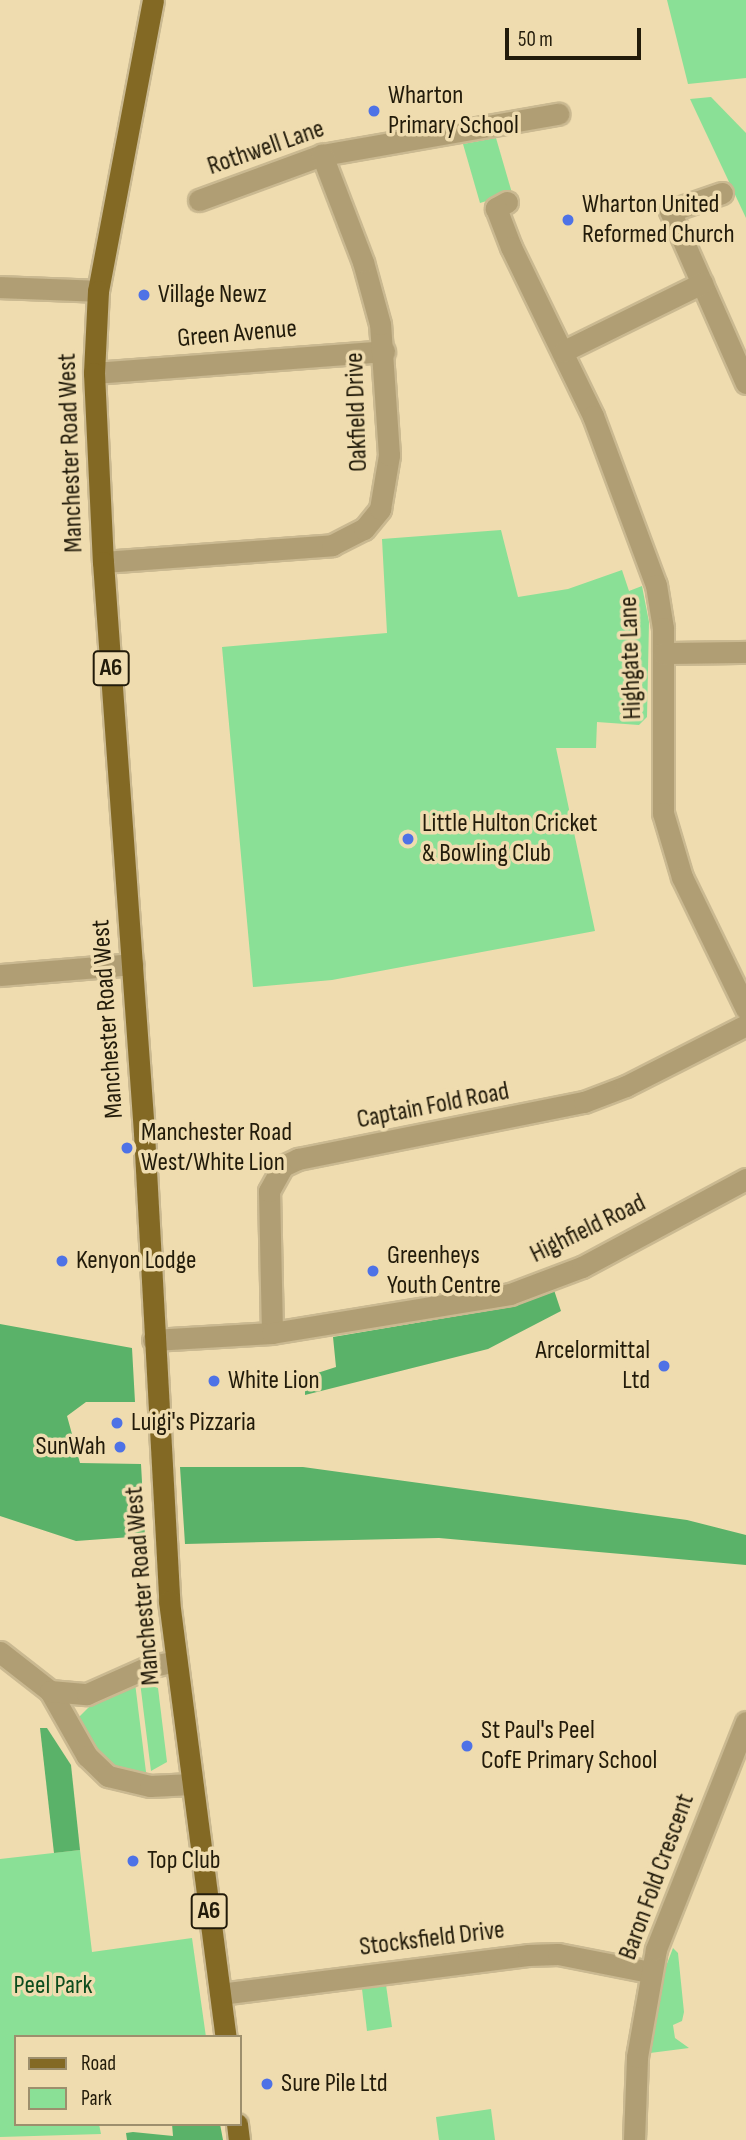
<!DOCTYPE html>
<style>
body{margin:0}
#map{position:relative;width:746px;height:2140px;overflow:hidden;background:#efdcaf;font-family:"Sofia Sans Condensed",sans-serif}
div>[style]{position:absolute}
.green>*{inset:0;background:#8ae096}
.forest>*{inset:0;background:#5ab269}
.roads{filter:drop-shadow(2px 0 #cab991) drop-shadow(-2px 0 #cab991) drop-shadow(0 2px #cab991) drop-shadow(0 -2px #cab991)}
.minor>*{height:21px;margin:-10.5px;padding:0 10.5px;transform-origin:10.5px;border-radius:10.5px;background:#b09e74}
.major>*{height:21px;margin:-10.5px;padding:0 10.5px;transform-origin:10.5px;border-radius:10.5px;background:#836924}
.dots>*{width:19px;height:19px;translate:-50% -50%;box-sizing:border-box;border:4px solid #efdcaf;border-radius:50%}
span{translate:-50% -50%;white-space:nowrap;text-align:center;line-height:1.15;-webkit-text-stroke:7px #efdcaf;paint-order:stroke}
.shield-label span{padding:2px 5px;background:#efdcaf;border:2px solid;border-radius:5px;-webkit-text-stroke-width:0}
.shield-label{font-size:24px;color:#221b0a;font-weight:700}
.poi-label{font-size:26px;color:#221b0a}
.left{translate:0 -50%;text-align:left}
.right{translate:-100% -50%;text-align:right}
.street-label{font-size:26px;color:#221b0a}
.park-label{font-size:26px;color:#0b4c1d}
.legend{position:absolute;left:14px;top:2035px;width:228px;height:91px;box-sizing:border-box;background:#efdcaf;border:2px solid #9d8f6d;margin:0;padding:9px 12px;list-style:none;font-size:21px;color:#221b0a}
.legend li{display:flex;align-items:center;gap:14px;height:35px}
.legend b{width:35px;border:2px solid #9d8f6d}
.scale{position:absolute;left:505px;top:28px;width:136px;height:32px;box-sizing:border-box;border:4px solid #221b0a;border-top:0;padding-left:9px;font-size:21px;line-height:24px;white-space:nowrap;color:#221b0a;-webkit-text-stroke:5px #efdcaf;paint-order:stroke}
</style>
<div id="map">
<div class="green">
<i style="clip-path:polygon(667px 0,746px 0,746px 78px,688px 84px)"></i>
<i style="clip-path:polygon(711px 97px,746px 133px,746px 218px,690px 99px)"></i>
<i style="clip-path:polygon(496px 138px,512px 193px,480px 203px,463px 144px)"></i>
<i style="clip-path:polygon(501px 530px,518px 597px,568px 589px,622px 570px,629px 591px,642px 586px,649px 622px,647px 717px,639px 725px,597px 722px,596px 748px,556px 748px,595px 931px,332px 980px,253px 987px,222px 647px,387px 633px,382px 539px)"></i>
<i style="clip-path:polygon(140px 1682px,158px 1688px,167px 1762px,151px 1771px)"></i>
<i style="clip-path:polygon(135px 1683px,146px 1772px,126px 1772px,103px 1761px,79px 1717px,93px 1703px)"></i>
<i style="clip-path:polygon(80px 1850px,92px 1952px,192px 1938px,206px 2037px,16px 2037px,16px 2124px,99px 2124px,101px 2134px,0 2137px,0 1859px)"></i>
<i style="clip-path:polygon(673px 1948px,678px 1953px,684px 2012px,682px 2021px,673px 2025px,675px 2038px,689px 2048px,650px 2053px,663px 1974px)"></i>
<i style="clip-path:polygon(386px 1985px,392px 2027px,367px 2031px,362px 1989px)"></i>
<i style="clip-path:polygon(491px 2109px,495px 2140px,439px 2140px,436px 2117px)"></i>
</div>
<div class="forest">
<i style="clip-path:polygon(554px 1290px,561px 1311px,488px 1349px,305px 1395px,305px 1377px,336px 1367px,333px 1337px,492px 1310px)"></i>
<i style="clip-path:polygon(0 1324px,132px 1348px,135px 1402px,86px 1402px,67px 1416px,80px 1463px,141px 1464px,145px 1536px,76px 1541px,0 1516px)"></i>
<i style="clip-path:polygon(180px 1467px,303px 1467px,687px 1520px,746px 1535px,746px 1565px,439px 1538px,185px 1544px)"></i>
<i style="clip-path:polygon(40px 1728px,47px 1728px,71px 1765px,80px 1850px,54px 1853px)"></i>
<i style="clip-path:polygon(172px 2124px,220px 2124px,223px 2140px,127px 2140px,126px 2133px,133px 2132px,173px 2136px)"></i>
</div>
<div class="roads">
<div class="minor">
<i style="left:722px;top:193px;width:55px;rotate:160.9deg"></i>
<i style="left:670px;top:211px;width:188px;rotate:66.2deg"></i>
<i style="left:199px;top:200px;width:131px;rotate:-20.1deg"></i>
<i style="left:322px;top:155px;width:240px;rotate:-9.9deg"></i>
<i style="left:507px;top:202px;width:13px;rotate:151deg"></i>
<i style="left:496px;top:208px;width:42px;rotate:69deg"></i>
<i style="left:511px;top:247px;width:188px;rotate:64.1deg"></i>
<i style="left:593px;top:416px;width:180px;rotate:69.6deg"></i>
<i style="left:656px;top:585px;width:44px;rotate:80.8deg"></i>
<i style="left:663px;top:628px;width:185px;rotate:90deg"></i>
<i style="left:663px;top:813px;width:67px;rotate:73.5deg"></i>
<i style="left:682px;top:877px;width:147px;rotate:64.1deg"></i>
<i style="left:0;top:287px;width:98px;rotate:2.3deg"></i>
<i style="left:564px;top:351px;width:154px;rotate:-26.2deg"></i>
<i style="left:94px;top:373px;width:291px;rotate:-4.3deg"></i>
<i style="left:103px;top:562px;width:230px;rotate:-4.2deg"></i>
<i style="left:332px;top:545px;width:36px;rotate:-27deg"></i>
<i style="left:364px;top:529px;width:26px;rotate:-51deg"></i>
<i style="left:380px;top:509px;width:55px;rotate:-80.5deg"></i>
<i style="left:389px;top:455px;width:131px;rotate:-93.9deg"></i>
<i style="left:380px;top:324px;width:64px;rotate:-105.3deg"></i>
<i style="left:363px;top:262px;width:115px;rotate:-111deg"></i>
<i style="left:663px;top:653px;width:83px;rotate:-0.7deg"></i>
<i style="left:0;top:975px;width:133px;rotate:-4.7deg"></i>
<i style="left:272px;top:1333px;width:142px;rotate:-91.2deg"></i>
<i style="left:269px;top:1191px;width:29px;rotate:-61deg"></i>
<i style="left:283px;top:1166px;width:17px;rotate:-25deg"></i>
<i style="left:298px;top:1159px;width:292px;rotate:-11.3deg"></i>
<i style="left:584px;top:1102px;width:45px;rotate:-20.9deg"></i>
<i style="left:626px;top:1086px;width:135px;rotate:-26.9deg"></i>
<i style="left:153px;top:1340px;width:119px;rotate:-3.4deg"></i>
<i style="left:272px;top:1333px;width:241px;rotate:-9.3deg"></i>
<i style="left:510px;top:1294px;width:77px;rotate:-20.6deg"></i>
<i style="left:582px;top:1267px;width:186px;rotate:-28.2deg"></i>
<i style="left:0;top:1652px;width:63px;rotate:38deg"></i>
<i style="left:50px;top:1691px;width:75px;rotate:60.4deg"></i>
<i style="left:87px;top:1756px;width:29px;rotate:44deg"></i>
<i style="left:108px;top:1776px;width:43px;rotate:13.4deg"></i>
<i style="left:150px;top:1786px;width:42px;rotate:-2.7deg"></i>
<i style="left:50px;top:1691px;width:37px;rotate:5deg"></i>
<i style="left:87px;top:1694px;width:67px;rotate:-23.9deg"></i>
<i style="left:148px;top:1667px;width:29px;rotate:-12deg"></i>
<i style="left:220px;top:1994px;width:310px;rotate:-7.2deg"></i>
<i style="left:528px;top:1955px;width:30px;rotate:-2deg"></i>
<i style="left:558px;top:1954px;width:94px;rotate:11.1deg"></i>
<i style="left:634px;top:2140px;width:83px;rotate:-87.9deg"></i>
<i style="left:637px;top:2057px;width:110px;rotate:-80deg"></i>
<i style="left:656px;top:1949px;width:244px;rotate:-68.4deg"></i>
</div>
<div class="major">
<i style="left:153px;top:0;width:296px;rotate:100.7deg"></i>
<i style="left:98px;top:291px;width:82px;rotate:92.8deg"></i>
<i style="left:94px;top:373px;width:189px;rotate:87.3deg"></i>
<i style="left:103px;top:562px;width:572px;rotate:85.89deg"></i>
<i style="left:144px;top:1133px;width:469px;rotate:86.9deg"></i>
<i style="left:169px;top:1601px;width:440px;rotate:82.6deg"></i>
<i style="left:237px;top:2124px;width:16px;rotate:83deg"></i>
</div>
</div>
<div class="dots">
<i style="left:374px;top:111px;background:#4e72e6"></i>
<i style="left:568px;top:220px;background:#4e72e6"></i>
<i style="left:144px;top:295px;background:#4e72e6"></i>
<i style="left:408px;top:839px;background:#4e72e6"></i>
<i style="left:127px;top:1148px;background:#4e72e6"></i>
<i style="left:62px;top:1261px;background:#4e72e6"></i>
<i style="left:373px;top:1271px;background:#4e72e6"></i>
<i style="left:664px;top:1366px;background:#4e72e6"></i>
<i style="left:214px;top:1381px;background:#4e72e6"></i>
<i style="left:117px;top:1423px;background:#4e72e6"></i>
<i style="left:120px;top:1447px;background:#4e72e6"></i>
<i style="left:467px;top:1746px;background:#4e72e6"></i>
<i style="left:133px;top:1861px;background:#4e72e6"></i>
<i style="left:267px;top:2084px;background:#4e72e6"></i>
</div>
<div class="shield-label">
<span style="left:111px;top:668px">A6</span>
<span style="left:209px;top:1911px">A6</span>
</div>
<div class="poi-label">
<span class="left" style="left:388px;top:111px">Wharton<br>Primary School</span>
<span class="left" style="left:582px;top:220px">Wharton United<br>Reformed Church</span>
<span class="left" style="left:158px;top:295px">Village Newz</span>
<span class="left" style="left:422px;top:839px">Little Hulton Cricket<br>&amp; Bowling Club</span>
<span class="left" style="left:141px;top:1148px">Manchester Road<br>West/White Lion</span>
<span class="left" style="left:387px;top:1271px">Greenheys<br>Youth Centre</span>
<span class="left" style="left:76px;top:1261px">Kenyon Lodge</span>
<span class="right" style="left:650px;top:1366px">Arcelormittal<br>Ltd</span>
<span class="left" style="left:228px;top:1381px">White Lion</span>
<span class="left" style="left:131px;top:1423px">Luigi's Pizzaria</span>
<span class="right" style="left:106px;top:1447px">SunWah</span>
<span class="left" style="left:481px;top:1746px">St Paul's Peel<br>CofE Primary School</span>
<span class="left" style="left:147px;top:1861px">Top Club</span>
<span class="left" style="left:281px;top:2084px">Sure Pile Ltd</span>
</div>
<div class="street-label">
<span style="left:266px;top:148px;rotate:-19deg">Rothwell Lane</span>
<span style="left:237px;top:334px;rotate:-5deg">Green Avenue</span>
<span style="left:357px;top:412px;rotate:-92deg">Oakfield Drive</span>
<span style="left:71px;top:453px;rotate:-92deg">Manchester Road West</span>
<span style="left:631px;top:658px;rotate:-92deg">Highgate Lane</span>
<span style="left:108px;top:1019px;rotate:-94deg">Manchester Road West</span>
<span style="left:433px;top:1106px;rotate:-11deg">Captain Fold Road</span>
<span style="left:588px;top:1229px;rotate:-26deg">Highfield Road</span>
<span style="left:143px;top:1586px;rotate:-95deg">Manchester Road West</span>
<span style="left:657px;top:1877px;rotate:-70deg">Baron Fold Crescent</span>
<span style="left:432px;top:1939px;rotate:-7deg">Stocksfield Drive</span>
</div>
<div class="park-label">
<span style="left:53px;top:1986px">Peel Park</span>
</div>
<ul class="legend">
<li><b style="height:9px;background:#836924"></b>Road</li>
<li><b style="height:19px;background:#8ae096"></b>Park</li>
</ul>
<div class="scale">50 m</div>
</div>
